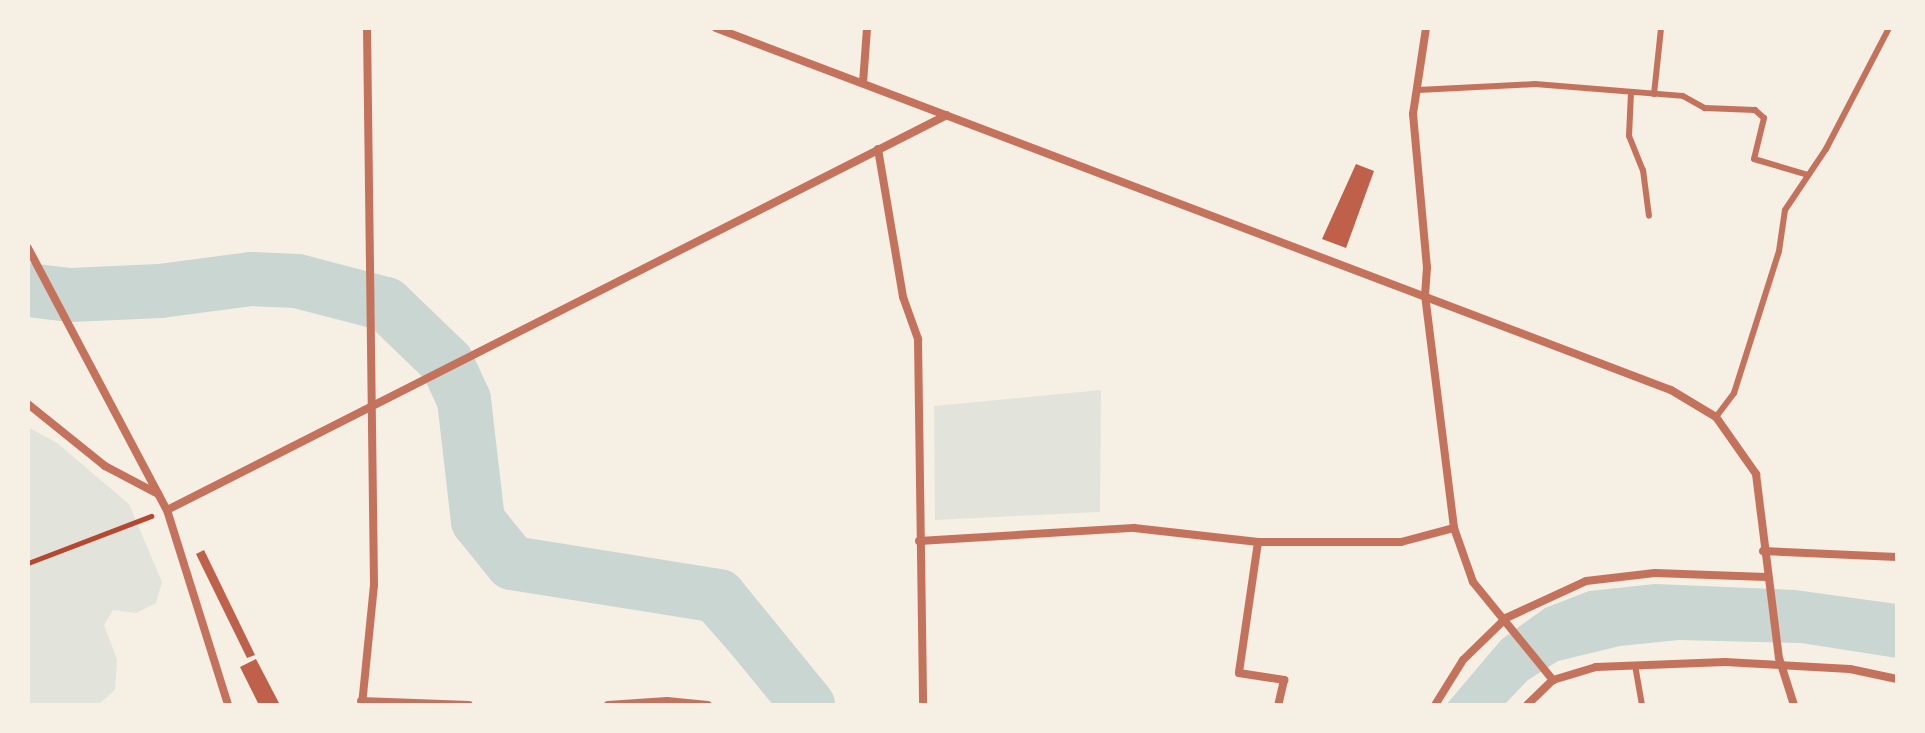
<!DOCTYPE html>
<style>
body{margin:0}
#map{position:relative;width:1925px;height:733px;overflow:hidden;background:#f6efe4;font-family:Manrope,sans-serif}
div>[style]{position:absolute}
.green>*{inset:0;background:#e2e4dc}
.water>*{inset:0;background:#c9d6d2}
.river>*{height:54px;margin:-27px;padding:0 27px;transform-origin:27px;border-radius:27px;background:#c9d6d2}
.building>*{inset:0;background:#bf614a}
.path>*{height:5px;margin:-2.5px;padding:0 2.5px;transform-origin:2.5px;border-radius:2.5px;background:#b5482f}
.service>*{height:6px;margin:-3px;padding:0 3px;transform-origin:3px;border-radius:3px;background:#c5725c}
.minor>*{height:8px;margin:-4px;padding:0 4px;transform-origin:4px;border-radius:4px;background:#c5725c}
span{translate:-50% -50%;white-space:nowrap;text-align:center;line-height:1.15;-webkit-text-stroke:8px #f6efe4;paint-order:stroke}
.frame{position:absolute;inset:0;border:30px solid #f6efe4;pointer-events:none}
</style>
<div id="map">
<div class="green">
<i style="clip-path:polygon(1101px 390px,1100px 512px,935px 520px,934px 406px)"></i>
<i style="clip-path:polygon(28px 427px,57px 443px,129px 504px,162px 582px,156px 603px,136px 613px,113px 610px,104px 625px,117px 659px,115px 690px,100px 703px,28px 705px)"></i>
</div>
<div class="water">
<i style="clip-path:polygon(663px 576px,731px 590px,835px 705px,776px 705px)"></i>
<i style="clip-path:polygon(1655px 584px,1795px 590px,1897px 604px,1897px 658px,1801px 643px,1679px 640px,1620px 646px,1558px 661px,1528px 680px,1504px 705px,1446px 705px,1502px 639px,1545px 608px,1589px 591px)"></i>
</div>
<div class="river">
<i style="left:28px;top:290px;width:42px;rotate:6.8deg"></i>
<i style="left:70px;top:295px;width:90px;rotate:-2.5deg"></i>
<i style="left:160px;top:291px;width:92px;rotate:-7.5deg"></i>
<i style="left:251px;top:279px;width:46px;rotate:2.5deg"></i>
<i style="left:297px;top:281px;width:92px;rotate:14.5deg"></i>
<i style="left:386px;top:304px;width:85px;rotate:44deg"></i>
<i style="left:447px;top:363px;width:41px;rotate:65.3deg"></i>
<i style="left:464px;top:400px;width:122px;rotate:83.4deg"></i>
<i style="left:478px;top:521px;width:54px;rotate:51deg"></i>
<i style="left:512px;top:563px;width:210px;rotate:9.1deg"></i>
<i style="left:719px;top:596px;width:141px;rotate:50.8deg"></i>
</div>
<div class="building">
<i style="clip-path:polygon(1356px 164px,1374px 171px,1346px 248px,1322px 239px)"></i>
<i style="clip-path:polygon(204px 550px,255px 655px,247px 658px,196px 554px)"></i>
<i style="clip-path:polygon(256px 659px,280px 705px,259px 705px,240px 667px)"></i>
</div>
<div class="path">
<i style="left:28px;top:563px;width:132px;rotate:-20.9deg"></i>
</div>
<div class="service">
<i style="left:1418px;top:90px;width:117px;rotate:-2.9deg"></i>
<i style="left:1535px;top:84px;width:148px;rotate:4.6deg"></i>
<i style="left:1683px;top:96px;width:25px;rotate:29deg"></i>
<i style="left:1705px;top:108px;width:50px;rotate:2.3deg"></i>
<i style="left:1755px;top:110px;width:12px;rotate:42deg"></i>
<i style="left:1764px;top:118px;width:42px;rotate:103.7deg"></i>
<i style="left:1754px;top:159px;width:56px;rotate:16.5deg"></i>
<i style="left:1631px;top:92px;width:44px;rotate:92.6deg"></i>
<i style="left:1629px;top:136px;width:37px;rotate:68deg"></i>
<i style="left:1643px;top:170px;width:46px;rotate:82.6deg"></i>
<i style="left:1654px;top:94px;width:66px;rotate:-83.9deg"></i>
<i style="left:1716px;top:417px;width:30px;rotate:-53deg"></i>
<i style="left:1734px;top:393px;width:149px;rotate:-72.4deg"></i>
<i style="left:1779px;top:251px;width:41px;rotate:-81.7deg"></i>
<i style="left:1785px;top:210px;width:73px;rotate:-56.1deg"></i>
<i style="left:1826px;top:149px;width:136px;rotate:-62.5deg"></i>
<i style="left:1635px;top:665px;width:41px;rotate:80.1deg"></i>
</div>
<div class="minor">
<i style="left:716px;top:28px;width:1021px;rotate:20.76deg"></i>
<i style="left:1671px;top:390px;width:52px;rotate:31deg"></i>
<i style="left:1716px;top:417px;width:70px;rotate:54.9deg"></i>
<i style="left:1756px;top:474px;width:185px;rotate:82.9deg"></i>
<i style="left:1779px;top:658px;width:49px;rotate:72.3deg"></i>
<i style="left:1426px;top:28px;width:87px;rotate:98.6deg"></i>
<i style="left:1413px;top:114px;width:154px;rotate:84.8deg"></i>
<i style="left:1427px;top:267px;width:28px;rotate:94deg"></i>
<i style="left:1425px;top:295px;width:235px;rotate:82.9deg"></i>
<i style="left:1454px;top:528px;width:57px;rotate:70.6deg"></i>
<i style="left:1473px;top:582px;width:127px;rotate:50.8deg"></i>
<i style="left:863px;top:83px;width:55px;rotate:-85.8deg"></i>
<i style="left:878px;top:149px;width:150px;rotate:80.4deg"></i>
<i style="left:903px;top:297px;width:45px;rotate:70.3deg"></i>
<i style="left:918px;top:339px;width:366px;rotate:89.2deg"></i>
<i style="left:28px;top:248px;width:297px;rotate:62.1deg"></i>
<i style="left:167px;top:510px;width:204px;rotate:72.6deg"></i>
<i style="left:28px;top:404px;width:99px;rotate:38.8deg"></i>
<i style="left:105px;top:466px;width:60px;rotate:27.8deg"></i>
<i style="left:167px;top:510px;width:874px;rotate:-26.86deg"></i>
<i style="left:919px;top:541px;width:215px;rotate:-3.5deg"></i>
<i style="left:1134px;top:528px;width:125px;rotate:6.4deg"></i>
<i style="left:1258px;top:542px;width:143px"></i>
<i style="left:1401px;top:542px;width:55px;rotate:-14.8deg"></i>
<i style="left:1258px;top:542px;width:132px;rotate:98.3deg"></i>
<i style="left:1239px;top:673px;width:46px;rotate:8.8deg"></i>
<i style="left:1284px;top:680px;width:26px;rotate:103deg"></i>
<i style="left:1763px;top:551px;width:134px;rotate:2.6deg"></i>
<i style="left:361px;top:701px;width:108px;rotate:2.1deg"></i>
<i style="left:362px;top:705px;width:121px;rotate:-84.3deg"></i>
<i style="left:374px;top:585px;width:557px;rotate:-90.72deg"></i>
<i style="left:608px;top:705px;width:59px;rotate:-3.9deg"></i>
<i style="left:667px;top:701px;width:41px;rotate:5.6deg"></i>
<i style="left:1435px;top:705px;width:53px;rotate:-58.1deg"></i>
<i style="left:1463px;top:660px;width:60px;rotate:-44.3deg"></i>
<i style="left:1506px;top:618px;width:88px;rotate:-24.8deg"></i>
<i style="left:1586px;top:581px;width:69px;rotate:-6.6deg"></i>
<i style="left:1655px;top:573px;width:111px;rotate:2.1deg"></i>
<i style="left:1527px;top:705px;width:36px;rotate:-44deg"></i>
<i style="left:1553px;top:680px;width:45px;rotate:-16.8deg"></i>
<i style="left:1596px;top:667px;width:129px;rotate:-2.2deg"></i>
<i style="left:1725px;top:662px;width:125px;rotate:3.2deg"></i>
<i style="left:1850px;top:669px;width:48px;rotate:12deg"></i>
</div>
<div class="frame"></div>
</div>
